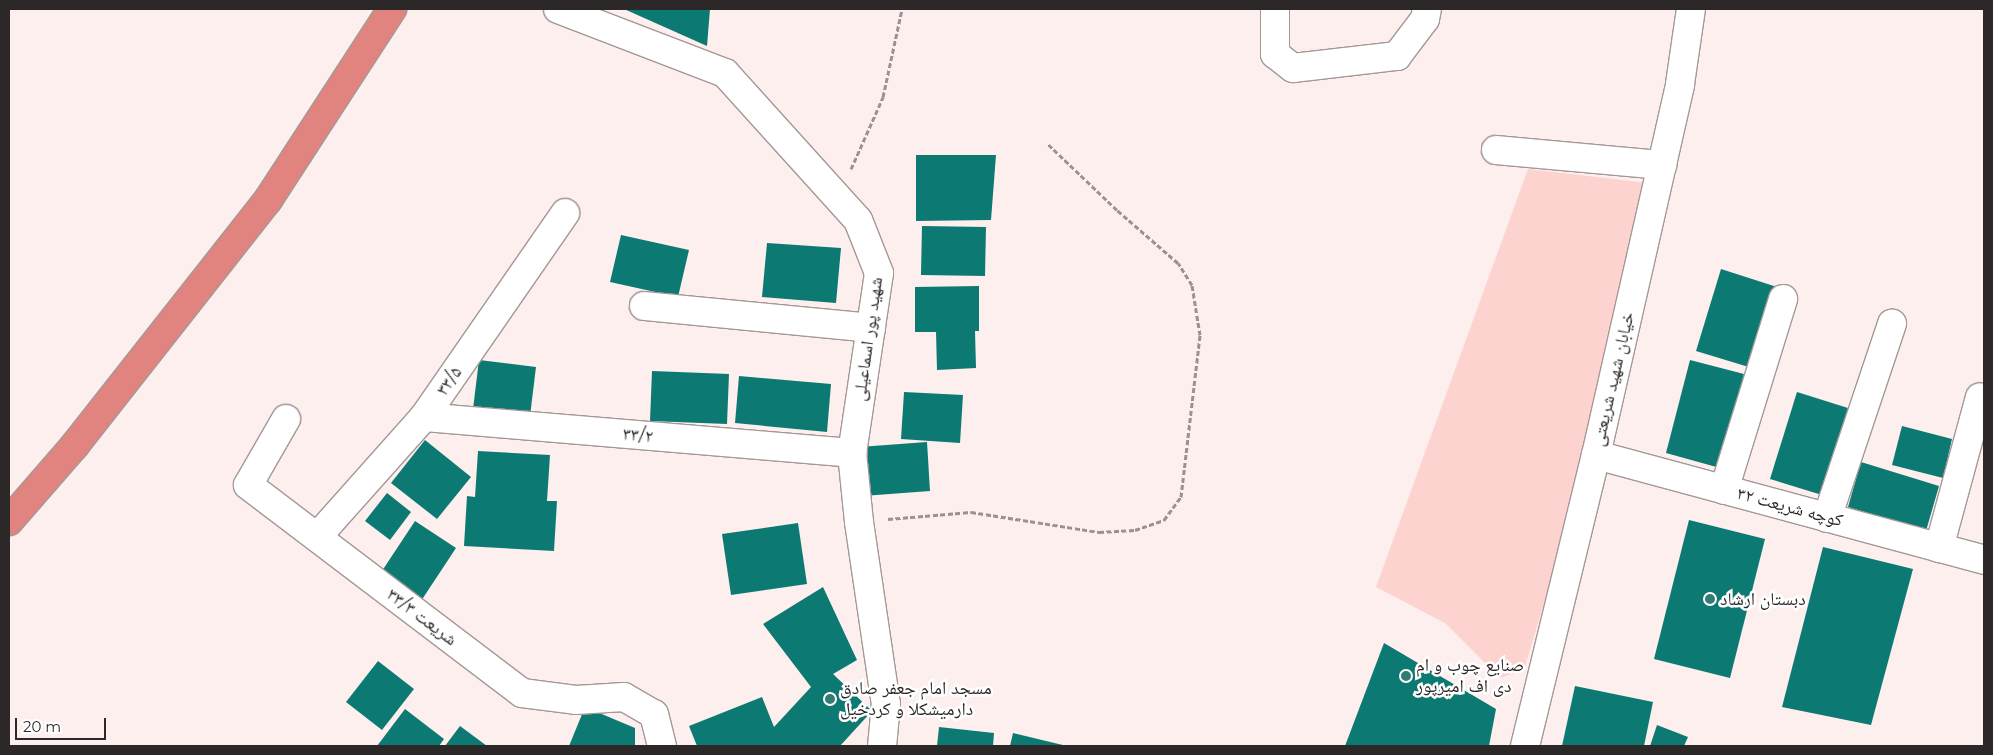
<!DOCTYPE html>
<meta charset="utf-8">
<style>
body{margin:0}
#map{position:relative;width:1993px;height:755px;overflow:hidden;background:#fcefee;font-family:Montserrat,"Noto Naskh Arabic",sans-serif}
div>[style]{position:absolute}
.green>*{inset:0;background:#fdd3cf}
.building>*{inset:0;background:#0c7a73}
.path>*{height:3px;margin-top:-1.5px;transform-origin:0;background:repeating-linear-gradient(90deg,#9b9191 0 5px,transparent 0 7.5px)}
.roads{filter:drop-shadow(1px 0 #a49897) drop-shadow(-1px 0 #a49897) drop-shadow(0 1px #a49897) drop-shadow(0 -1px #a49897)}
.minor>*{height:28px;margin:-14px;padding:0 14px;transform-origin:14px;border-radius:14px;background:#fff}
.highway>*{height:28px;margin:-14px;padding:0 14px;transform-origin:14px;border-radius:14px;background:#e18480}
.dots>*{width:14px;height:14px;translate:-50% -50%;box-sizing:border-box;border:2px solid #fff;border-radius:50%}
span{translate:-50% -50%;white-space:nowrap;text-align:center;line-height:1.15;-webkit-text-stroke:5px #fff;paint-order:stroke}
.street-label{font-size:18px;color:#2d2828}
.poi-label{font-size:18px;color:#2d2828}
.left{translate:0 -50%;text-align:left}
.frame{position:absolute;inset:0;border:10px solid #2d2828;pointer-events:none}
.scale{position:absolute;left:15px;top:718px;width:91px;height:22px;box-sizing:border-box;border:2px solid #2d2828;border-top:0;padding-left:6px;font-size:15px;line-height:18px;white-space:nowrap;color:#2d2828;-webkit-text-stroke:4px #fff;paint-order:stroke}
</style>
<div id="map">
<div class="green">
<i style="clip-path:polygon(1528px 169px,1648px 183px,1571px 513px,1524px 670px,1500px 678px,1445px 623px,1376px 587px)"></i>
</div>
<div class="building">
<i style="clip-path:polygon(624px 9px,710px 9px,707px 46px)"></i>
<i style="clip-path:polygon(916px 155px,996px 155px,991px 220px,916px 221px)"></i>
<i style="clip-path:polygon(922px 226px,986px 227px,985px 276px,921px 275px)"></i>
<i style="clip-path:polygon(621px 235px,689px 250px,678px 297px,610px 282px)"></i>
<i style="clip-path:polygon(767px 243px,841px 248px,836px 303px,762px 297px)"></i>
<i style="clip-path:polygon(1721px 269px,1777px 287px,1752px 368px,1696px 351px)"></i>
<i style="clip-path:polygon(979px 286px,979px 331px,975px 331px,976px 368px,937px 370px,936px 332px,915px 332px,915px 287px)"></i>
<i style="clip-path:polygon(479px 360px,536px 367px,530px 416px,473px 409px)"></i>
<i style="clip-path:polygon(1690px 360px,1744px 374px,1720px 468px,1666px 453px)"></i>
<i style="clip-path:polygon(652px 371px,729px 374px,727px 424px,650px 421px)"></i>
<i style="clip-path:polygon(739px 376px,831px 384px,827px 432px,735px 423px)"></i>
<i style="clip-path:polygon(904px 392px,963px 395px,960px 443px,901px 439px)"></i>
<i style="clip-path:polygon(1797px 392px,1848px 408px,1822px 495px,1770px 479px)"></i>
<i style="clip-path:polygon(1902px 426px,1952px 439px,1943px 478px,1892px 465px)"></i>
<i style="clip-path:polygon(425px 440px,471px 477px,437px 519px,391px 483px)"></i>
<i style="clip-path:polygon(927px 442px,930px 491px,863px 496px,859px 447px)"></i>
<i style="clip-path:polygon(478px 451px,550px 455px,547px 501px,557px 501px,554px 551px,464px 546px,467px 496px,475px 497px)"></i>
<i style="clip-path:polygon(1861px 462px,1939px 486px,1926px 531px,1848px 507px)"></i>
<i style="clip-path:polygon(387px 493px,411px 512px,390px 540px,365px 521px)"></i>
<i style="clip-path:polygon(1689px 520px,1765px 539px,1730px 678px,1654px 659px)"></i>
<i style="clip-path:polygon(415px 521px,456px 548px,421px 601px,380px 574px)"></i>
<i style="clip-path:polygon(798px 523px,807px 584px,731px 595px,722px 534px)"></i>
<i style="clip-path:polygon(1823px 547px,1913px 569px,1871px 725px,1782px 707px)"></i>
<i style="clip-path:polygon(823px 587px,857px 660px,833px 674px,872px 711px,840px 746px,697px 746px,689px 726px,762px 697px,774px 727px,811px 687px,763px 624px)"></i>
<i style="clip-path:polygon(1384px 643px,1496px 709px,1489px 746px,1345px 746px)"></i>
<i style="clip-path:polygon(378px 661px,414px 689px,382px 730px,346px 702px)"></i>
<i style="clip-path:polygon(1575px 686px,1653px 702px,1644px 746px,1562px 746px)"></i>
<i style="clip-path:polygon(585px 707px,635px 728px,635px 746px,569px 746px)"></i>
<i style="clip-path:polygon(405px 709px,444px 739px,439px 746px,377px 746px)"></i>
<i style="clip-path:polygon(1657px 725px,1688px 737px,1684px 746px,1650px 746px)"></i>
<i style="clip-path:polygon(460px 726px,487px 746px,445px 746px)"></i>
<i style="clip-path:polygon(939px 727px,994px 733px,993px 746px,937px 746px)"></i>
<i style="clip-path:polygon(1013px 733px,1067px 746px,1010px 746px)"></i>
</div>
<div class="path">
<i style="left:851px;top:169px;width:79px;rotate:-66deg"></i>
<i style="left:883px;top:97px;width:90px;rotate:-77.8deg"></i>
<i style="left:888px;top:519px;width:83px;rotate:-4.8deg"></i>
<i style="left:971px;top:512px;width:130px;rotate:8.9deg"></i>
<i style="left:1099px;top:532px;width:36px;rotate:-3deg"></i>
<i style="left:1135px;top:530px;width:31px;rotate:-19deg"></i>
<i style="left:1164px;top:520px;width:29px;rotate:-54deg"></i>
<i style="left:1181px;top:497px;width:163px;rotate:-83.3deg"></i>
<i style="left:1200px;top:335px;width:51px;rotate:-99.1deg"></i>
<i style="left:1192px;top:285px;width:26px;rotate:-122deg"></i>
<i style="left:1178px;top:263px;width:81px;rotate:-139deg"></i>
<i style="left:1117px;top:210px;width:97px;rotate:-136.3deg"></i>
</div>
<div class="roads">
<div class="minor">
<i style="left:558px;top:9px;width:179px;rotate:21deg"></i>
<i style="left:725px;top:73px;width:198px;rotate:47.9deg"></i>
<i style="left:858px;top:220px;width:57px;rotate:68.4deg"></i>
<i style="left:879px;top:273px;width:182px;rotate:98.5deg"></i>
<i style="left:852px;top:453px;width:69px;rotate:84.2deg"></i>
<i style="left:859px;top:522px;width:184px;rotate:81.6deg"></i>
<i style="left:886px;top:704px;width:42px;rotate:95.4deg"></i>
<i style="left:1275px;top:9px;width:45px;rotate:90deg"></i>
<i style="left:1275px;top:54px;width:23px;rotate:38deg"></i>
<i style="left:1293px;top:68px;width:105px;rotate:-6.6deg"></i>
<i style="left:1397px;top:56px;width:46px;rotate:-52.9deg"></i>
<i style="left:1425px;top:19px;width:10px;rotate:-79deg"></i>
<i style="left:1496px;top:150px;width:167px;rotate:5.2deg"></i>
<i style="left:644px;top:306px;width:228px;rotate:5.5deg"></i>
<i style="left:424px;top:417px;width:430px;rotate:4.8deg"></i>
<i style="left:286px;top:419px;width:76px;rotate:119.9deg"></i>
<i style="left:248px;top:485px;width:344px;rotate:37.2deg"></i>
<i style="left:522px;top:693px;width:54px;rotate:7.4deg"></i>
<i style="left:576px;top:700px;width:48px;rotate:-3.6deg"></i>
<i style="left:624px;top:697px;width:34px;rotate:30deg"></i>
<i style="left:654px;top:714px;width:33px;rotate:76deg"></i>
<i style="left:1596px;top:455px;width:402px;rotate:15.1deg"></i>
<i style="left:1724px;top:490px;width:200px;rotate:-72.8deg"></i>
<i style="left:1827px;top:518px;width:205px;rotate:-71.5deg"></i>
<i style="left:317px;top:537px;width:161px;rotate:-48.3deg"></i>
<i style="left:424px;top:417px;width:248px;rotate:-55.3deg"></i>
<i style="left:1939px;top:548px;width:156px;rotate:-74.8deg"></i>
<i style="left:1525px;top:746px;width:300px;rotate:-76.3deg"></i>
<i style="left:1596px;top:455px;width:380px;rotate:-77.2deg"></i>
<i style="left:1680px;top:84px;width:76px;rotate:-81.7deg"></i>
</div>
<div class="highway">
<i style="left:9px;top:521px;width:101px;rotate:-49deg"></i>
<i style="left:75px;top:445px;width:312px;rotate:-51.8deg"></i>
<i style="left:268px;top:200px;width:228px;rotate:-57deg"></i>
</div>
</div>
<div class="dots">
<i style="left:1710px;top:599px;background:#337b75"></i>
<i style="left:1406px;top:676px;background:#337b75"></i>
<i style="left:830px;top:699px;background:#337b75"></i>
</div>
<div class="street-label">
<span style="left:868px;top:339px;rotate:-82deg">شهید پور اسماعیلی</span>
<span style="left:1613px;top:379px;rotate:-77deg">خیابان شهید شریعتی</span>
<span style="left:449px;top:381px;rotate:-55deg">۳۳/۵</span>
<span style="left:638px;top:435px;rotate:5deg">۳۳/۲</span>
<span style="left:1790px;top:507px;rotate:15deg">کوچه شریعت ۳۲</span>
<span style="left:422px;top:617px;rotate:37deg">شریعت ۳۳/۳</span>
</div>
<div class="poi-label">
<span class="left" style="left:1720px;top:599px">دبستان ارشاد</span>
<span class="left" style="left:1416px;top:676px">صنایع چوب و ام<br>دی اف امیرپور</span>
<span class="left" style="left:840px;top:699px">مسجد امام جعفر صادق<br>دارمیشکلا و کردخیل</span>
</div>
<div class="frame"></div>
<div class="scale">20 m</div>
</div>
